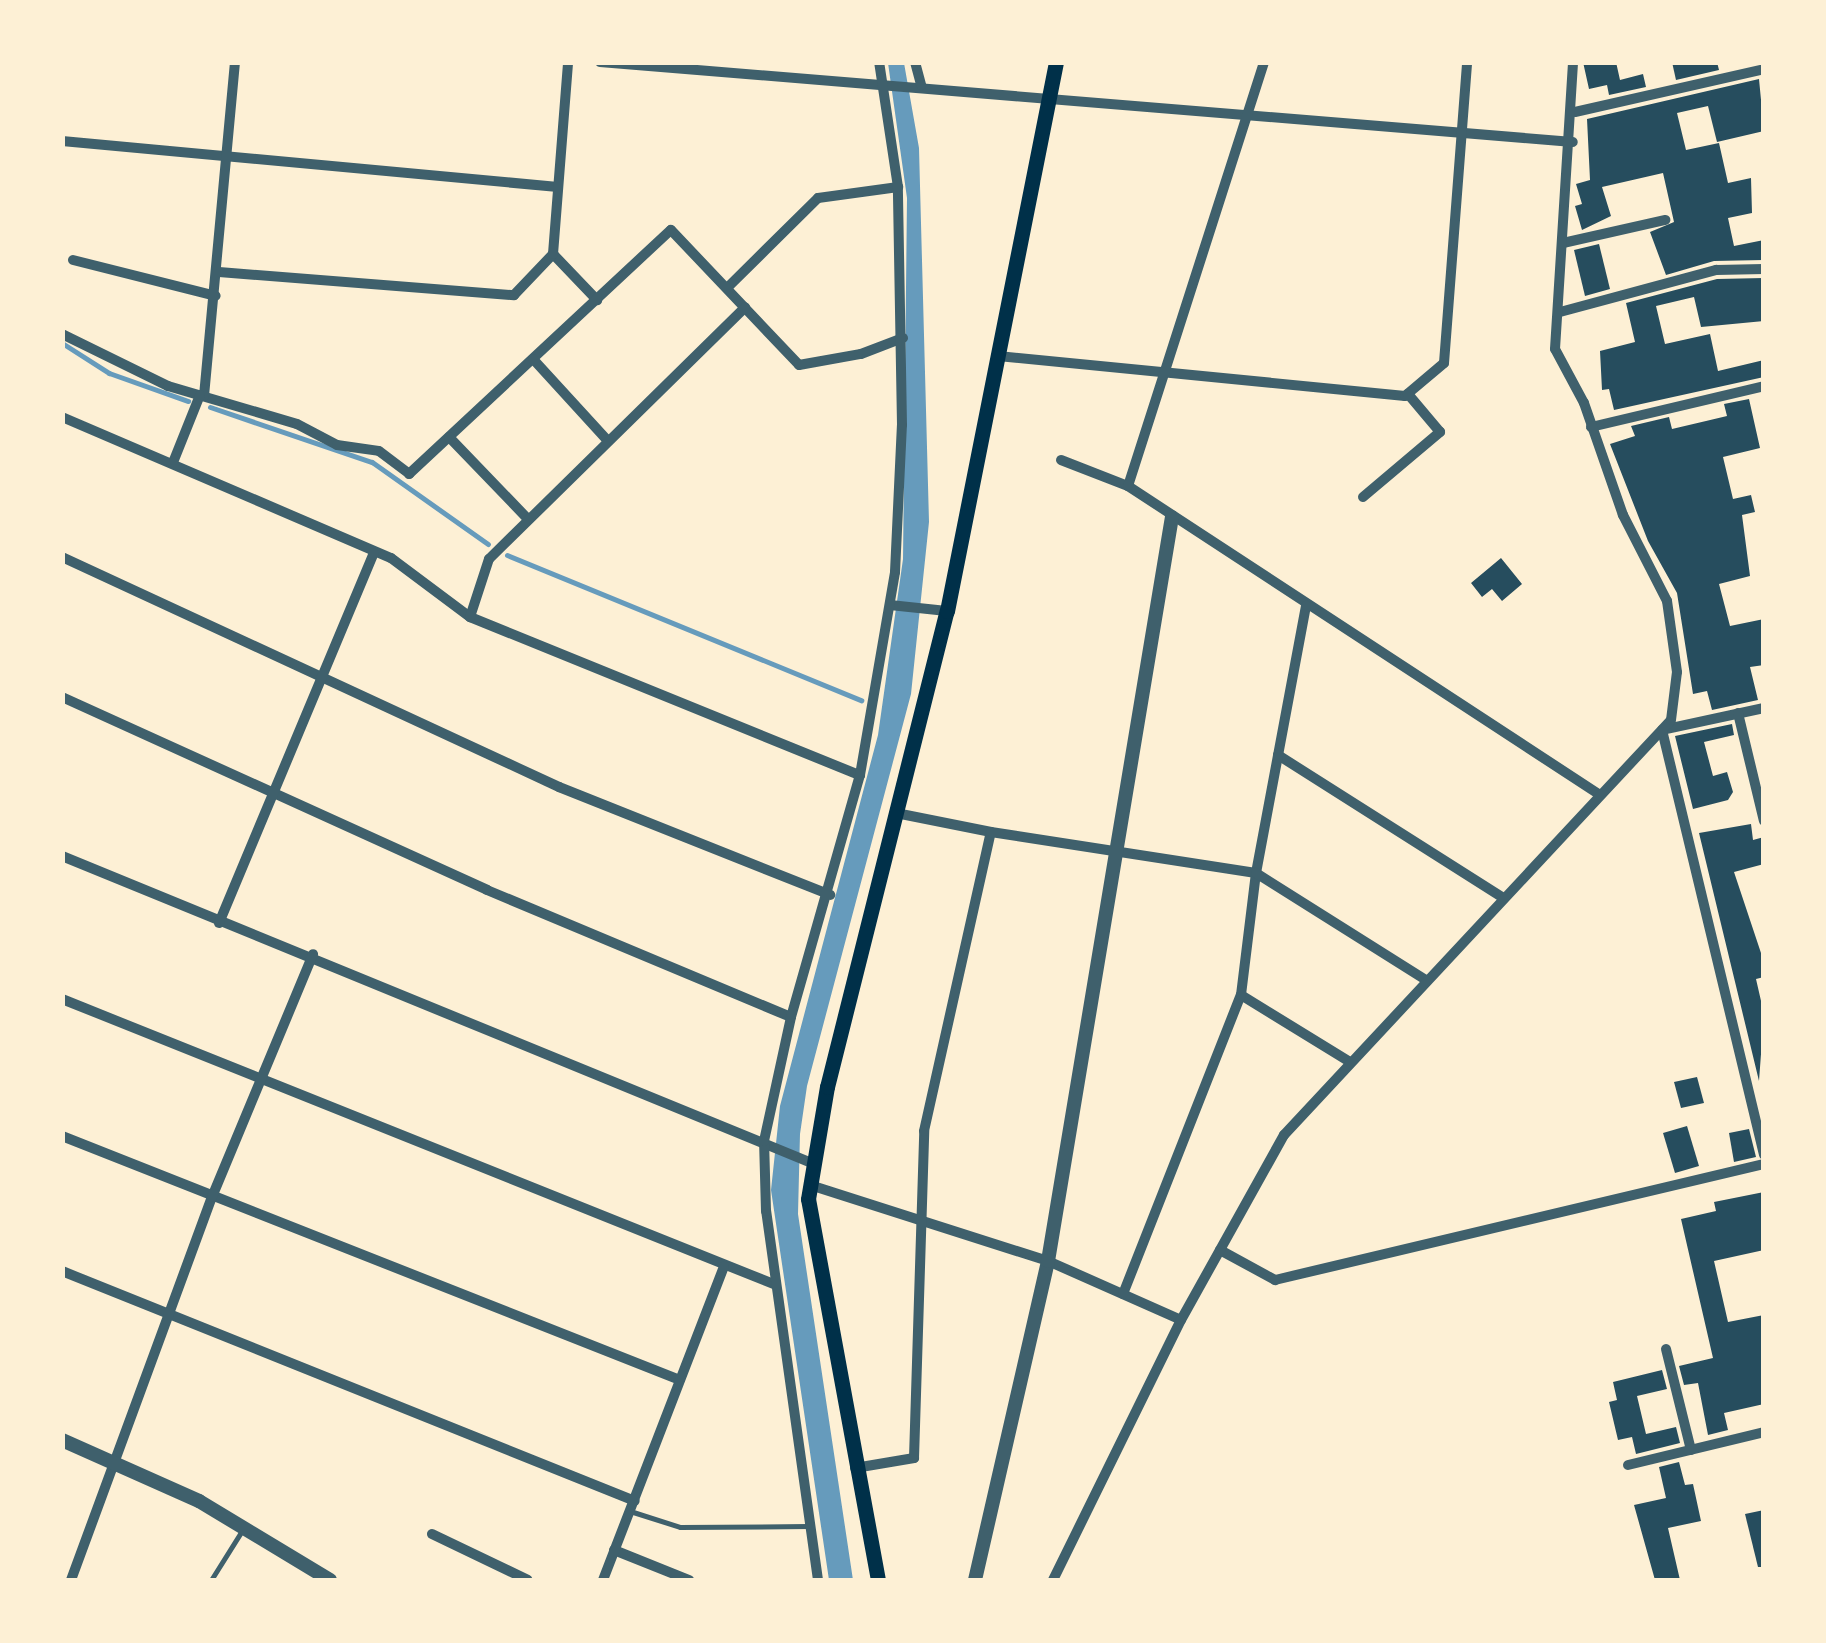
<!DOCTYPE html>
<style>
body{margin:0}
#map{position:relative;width:1826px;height:1643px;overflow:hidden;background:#fdf0d5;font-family:Arial,sans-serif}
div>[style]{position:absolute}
.water>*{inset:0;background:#669bbc}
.stream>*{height:5px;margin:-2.5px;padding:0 2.5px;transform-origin:2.5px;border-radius:2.5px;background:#669bbc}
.building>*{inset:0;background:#264d5e}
.service>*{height:5px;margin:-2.5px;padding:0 2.5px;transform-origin:2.5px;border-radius:2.5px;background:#3f606c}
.minor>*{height:10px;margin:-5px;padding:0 5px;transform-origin:5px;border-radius:5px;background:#3f606c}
.tertiary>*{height:14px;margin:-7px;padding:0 7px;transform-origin:7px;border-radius:7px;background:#3f606c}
.secondary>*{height:15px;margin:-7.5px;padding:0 7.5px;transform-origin:7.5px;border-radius:7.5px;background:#003049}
span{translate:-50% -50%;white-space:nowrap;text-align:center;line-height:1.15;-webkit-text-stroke:8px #fdf0d5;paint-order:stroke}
.frame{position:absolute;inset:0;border:65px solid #fdf0d5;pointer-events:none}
</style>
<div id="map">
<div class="water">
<i style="clip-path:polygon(888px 63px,904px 63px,919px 148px,929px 522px,911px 694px,807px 1086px,800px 1134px,798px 1214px,853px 1580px,829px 1580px,771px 1190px,780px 1106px,878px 735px,903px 559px,907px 198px)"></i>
</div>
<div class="stream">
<i style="left:62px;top:343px;width:56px;rotate:32.6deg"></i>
<i style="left:109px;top:373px;width:84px;rotate:19.5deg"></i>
<i style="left:210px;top:407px;width:171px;rotate:18.8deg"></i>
<i style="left:372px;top:462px;width:142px;rotate:35.3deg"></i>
<i style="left:507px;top:555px;width:383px;rotate:22.3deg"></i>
</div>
<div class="building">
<i style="clip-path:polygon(1583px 62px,1616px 62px,1620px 80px,1643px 74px,1646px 87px,1609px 95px,1607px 85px,1589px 89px)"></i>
<i style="clip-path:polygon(1672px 62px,1717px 62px,1719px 70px,1676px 80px)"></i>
<i style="clip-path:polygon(1759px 79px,1764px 131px,1717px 142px,1708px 106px,1677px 113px,1686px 150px,1719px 143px,1728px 183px,1751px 178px,1752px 213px,1728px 218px,1734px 246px,1764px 240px,1764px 260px,1714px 261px,1666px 275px,1650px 232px,1674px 222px,1663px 173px,1602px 187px,1611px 216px,1582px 230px,1575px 206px,1582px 204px,1576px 184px,1590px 180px,1587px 119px)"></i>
<i style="clip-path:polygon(1599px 244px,1610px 289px,1585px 296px,1574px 250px)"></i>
<i style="clip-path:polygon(1764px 278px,1764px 321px,1701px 327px,1694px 297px,1656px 306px,1665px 344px,1710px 334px,1718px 371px,1764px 360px,1764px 377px,1614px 410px,1609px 389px,1602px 390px,1600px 351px,1635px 342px,1626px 303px,1717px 279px)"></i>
<i style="clip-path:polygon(1749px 399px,1760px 448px,1723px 457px,1733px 499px,1751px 495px,1755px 512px,1742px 515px,1750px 576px,1719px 584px,1730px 626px,1764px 619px,1764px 665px,1750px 667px,1758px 700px,1712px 710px,1707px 691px,1693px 694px,1677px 593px,1648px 541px,1610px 444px,1635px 436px,1631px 426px,1669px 417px,1672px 429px,1706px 421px,1727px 416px,1724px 404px)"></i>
<i style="clip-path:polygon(1501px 558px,1522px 584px,1502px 601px,1492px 589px,1482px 597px,1471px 583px)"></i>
<i style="clip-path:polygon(1732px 724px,1734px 735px,1704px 742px,1713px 776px,1727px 772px,1733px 792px,1728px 800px,1693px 809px,1675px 736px)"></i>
<i style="clip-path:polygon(1751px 824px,1753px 840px,1764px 837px,1764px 864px,1734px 872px,1764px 962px,1764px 977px,1756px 979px,1764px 1014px,1759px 1081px,1699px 833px)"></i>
<i style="clip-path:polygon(1697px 1077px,1704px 1103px,1681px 1108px,1674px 1082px)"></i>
<i style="clip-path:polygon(1687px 1126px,1699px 1166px,1675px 1173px,1663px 1133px)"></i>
<i style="clip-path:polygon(1749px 1129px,1756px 1157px,1734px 1162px,1729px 1133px)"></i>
<i style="clip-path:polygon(1764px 1192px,1764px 1250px,1714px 1261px,1728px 1322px,1764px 1315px,1764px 1404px,1724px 1413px,1728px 1430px,1708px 1435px,1698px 1383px,1684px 1385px,1679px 1366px,1713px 1358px,1681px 1219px,1716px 1211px,1714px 1202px)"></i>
<i style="clip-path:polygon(1662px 1370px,1667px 1389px,1637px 1396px,1646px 1434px,1676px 1427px,1680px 1443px,1636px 1454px,1632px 1437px,1618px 1440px,1609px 1402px,1617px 1400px,1613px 1382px)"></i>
<i style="clip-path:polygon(1679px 1462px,1685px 1485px,1693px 1484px,1701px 1521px,1668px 1528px,1680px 1580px,1655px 1580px,1634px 1505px,1666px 1498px,1659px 1467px)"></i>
<i style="clip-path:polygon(1764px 1510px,1764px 1567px,1758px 1567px,1745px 1514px)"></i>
</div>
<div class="service">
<i style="left:633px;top:1512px;width:49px;rotate:17.7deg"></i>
<i style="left:680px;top:1527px;width:128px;rotate:-0.4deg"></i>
<i style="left:211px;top:1580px;width:60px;rotate:-57.9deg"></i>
</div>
<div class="minor">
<i style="left:600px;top:62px;width:976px;rotate:4.7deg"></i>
<i style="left:915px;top:62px;width:24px;rotate:75deg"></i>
<i style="left:1575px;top:112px;width:194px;rotate:-12.8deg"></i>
<i style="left:62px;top:141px;width:498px;rotate:5.3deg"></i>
<i style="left:1563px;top:243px;width:105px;rotate:-12.7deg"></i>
<i style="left:553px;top:254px;width:64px;rotate:46.3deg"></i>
<i style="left:73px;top:260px;width:147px;rotate:14.1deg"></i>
<i style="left:219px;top:272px;width:296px;rotate:4.5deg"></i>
<i style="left:514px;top:295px;width:57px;rotate:-46.4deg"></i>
<i style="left:553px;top:254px;width:193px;rotate:-85.5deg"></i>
<i style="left:727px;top:288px;width:128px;rotate:-44.7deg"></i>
<i style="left:818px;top:198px;width:81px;rotate:-7.8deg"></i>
<i style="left:1560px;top:312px;width:162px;rotate:-15.1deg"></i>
<i style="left:1716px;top:270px;width:48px;rotate:-1.2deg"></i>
<i style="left:62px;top:334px;width:118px;rotate:26.1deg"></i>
<i style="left:168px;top:386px;width:134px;rotate:16.4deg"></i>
<i style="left:297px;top:424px;width:45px;rotate:27.7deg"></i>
<i style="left:337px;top:445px;width:42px;rotate:8.1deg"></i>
<i style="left:379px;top:451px;width:38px;rotate:37deg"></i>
<i style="left:409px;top:474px;width:358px;rotate:-43deg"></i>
<i style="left:671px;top:230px;width:186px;rotate:46.5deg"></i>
<i style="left:799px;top:365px;width:63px;rotate:-10.1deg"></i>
<i style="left:861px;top:354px;width:45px;rotate:-20.9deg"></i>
<i style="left:998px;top:356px;width:409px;rotate:5.6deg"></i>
<i style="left:1405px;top:396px;width:51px;rotate:-40.2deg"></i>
<i style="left:1444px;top:363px;width:302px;rotate:-85.6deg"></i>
<i style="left:533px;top:359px;width:110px;rotate:47.6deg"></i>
<i style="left:204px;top:396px;width:335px;rotate:-84.7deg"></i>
<i style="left:62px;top:417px;width:358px;rotate:23.2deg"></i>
<i style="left:391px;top:558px;width:99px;rotate:36.8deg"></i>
<i style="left:470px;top:617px;width:421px;rotate:22.1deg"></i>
<i style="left:1591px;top:427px;width:178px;rotate:-13.3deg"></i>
<i style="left:449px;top:437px;width:112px;rotate:46.1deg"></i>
<i style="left:174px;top:460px;width:70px;rotate:-68.2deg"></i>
<i style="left:1061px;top:460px;width:72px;rotate:21.2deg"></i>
<i style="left:1128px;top:486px;width:564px;rotate:33.21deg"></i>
<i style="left:1128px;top:486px;width:445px;rotate:-72.2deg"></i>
<i style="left:1363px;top:497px;width:101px;rotate:-40.2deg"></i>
<i style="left:1440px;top:432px;width:50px;rotate:-130.1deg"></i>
<i style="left:62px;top:557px;width:548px;rotate:24.83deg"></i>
<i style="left:559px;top:787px;width:292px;rotate:21.7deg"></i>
<i style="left:890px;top:605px;width:57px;rotate:6deg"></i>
<i style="left:470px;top:617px;width:61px;rotate:-71.9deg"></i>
<i style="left:489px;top:559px;width:359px;rotate:-44.5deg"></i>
<i style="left:62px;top:697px;width:467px;rotate:24.4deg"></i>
<i style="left:487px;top:890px;width:329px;rotate:22.7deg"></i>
<i style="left:1764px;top:708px;width:104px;rotate:167.8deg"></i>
<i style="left:1662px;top:730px;width:437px;rotate:76.5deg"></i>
<i style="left:1738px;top:713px;width:111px;rotate:76.5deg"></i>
<i style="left:1278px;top:755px;width:267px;rotate:32.4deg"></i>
<i style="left:896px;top:813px;width:97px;rotate:11.3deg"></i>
<i style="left:62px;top:856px;width:813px;rotate:22.27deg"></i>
<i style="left:219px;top:923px;width:401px;rotate:-67.3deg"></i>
<i style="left:1241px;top:995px;width:128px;rotate:31.6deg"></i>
<i style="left:62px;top:999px;width:769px;rotate:21.83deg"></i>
<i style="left:62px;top:1136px;width:664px;rotate:21.55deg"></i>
<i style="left:810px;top:1185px;width:250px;rotate:17.7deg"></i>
<i style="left:1048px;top:1261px;width:145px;rotate:23.9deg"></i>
<i style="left:1220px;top:1250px;width:63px;rotate:28.6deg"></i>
<i style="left:1275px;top:1280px;width:503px;rotate:-13.34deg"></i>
<i style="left:62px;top:1271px;width:617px;rotate:21.87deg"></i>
<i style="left:1123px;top:1294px;width:321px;rotate:-68.5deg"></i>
<i style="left:1241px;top:995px;width:123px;rotate:-83deg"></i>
<i style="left:1256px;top:873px;width:272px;rotate:-79.4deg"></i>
<i style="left:1666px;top:1349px;width:104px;rotate:76.1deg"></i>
<i style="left:1628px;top:1465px;width:140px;rotate:-13.6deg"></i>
<i style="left:855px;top:1468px;width:60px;rotate:-9.6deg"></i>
<i style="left:914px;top:1458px;width:327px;rotate:-88.2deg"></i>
<i style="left:924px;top:1131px;width:306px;rotate:-77.4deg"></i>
<i style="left:991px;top:832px;width:268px;rotate:8.8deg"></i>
<i style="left:1256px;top:873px;width:201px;rotate:32.2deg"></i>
<i style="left:432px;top:1534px;width:106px;rotate:25.6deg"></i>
<i style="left:614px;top:1550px;width:81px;rotate:21.8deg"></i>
<i style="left:71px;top:1580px;width:408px;rotate:-69.8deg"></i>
<i style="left:212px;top:1197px;width:263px;rotate:-67.4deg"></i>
<i style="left:603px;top:1580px;width:336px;rotate:-68.9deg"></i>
<i style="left:818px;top:1580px;width:373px;rotate:-98deg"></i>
<i style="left:766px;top:1211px;width:70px;rotate:-91.6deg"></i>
<i style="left:764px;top:1141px;width:127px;rotate:-77.7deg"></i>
<i style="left:791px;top:1017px;width:252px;rotate:-74.1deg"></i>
<i style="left:860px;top:775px;width:206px;rotate:-80.2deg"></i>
<i style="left:895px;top:572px;width:147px;rotate:-87.3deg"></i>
<i style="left:902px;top:425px;width:238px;rotate:-91deg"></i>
<i style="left:898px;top:187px;width:126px;rotate:-98.6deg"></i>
<i style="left:1053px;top:1580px;width:290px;rotate:-63.8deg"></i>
<i style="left:1181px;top:1320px;width:212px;rotate:-60.9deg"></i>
<i style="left:1284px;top:1135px;width:567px;rotate:-47deg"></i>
<i style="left:1671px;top:720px;width:48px;rotate:-82.9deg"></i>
<i style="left:1677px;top:672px;width:72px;rotate:-98deg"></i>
<i style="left:1667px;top:601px;width:97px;rotate:-117.1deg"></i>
<i style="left:1623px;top:515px;width:119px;rotate:-109.2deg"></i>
<i style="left:1584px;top:403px;width:61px;rotate:-118.2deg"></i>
<i style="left:1555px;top:349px;width:288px;rotate:-86.4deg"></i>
</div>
<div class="tertiary">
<i style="left:62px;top:1440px;width:150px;rotate:24deg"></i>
<i style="left:199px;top:1501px;width:153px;rotate:31.1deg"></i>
<i style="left:975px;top:1580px;width:327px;rotate:-77.1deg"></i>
<i style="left:1048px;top:1261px;width:754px;rotate:-80.54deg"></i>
</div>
<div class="secondary">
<i style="left:878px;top:1580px;width:387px;rotate:-100.4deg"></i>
<i style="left:808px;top:1199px;width:114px;rotate:-80.4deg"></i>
<i style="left:827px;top:1087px;width:491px;rotate:-75.9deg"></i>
<i style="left:947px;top:611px;width:560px;rotate:-78.77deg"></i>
</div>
<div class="frame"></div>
</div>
